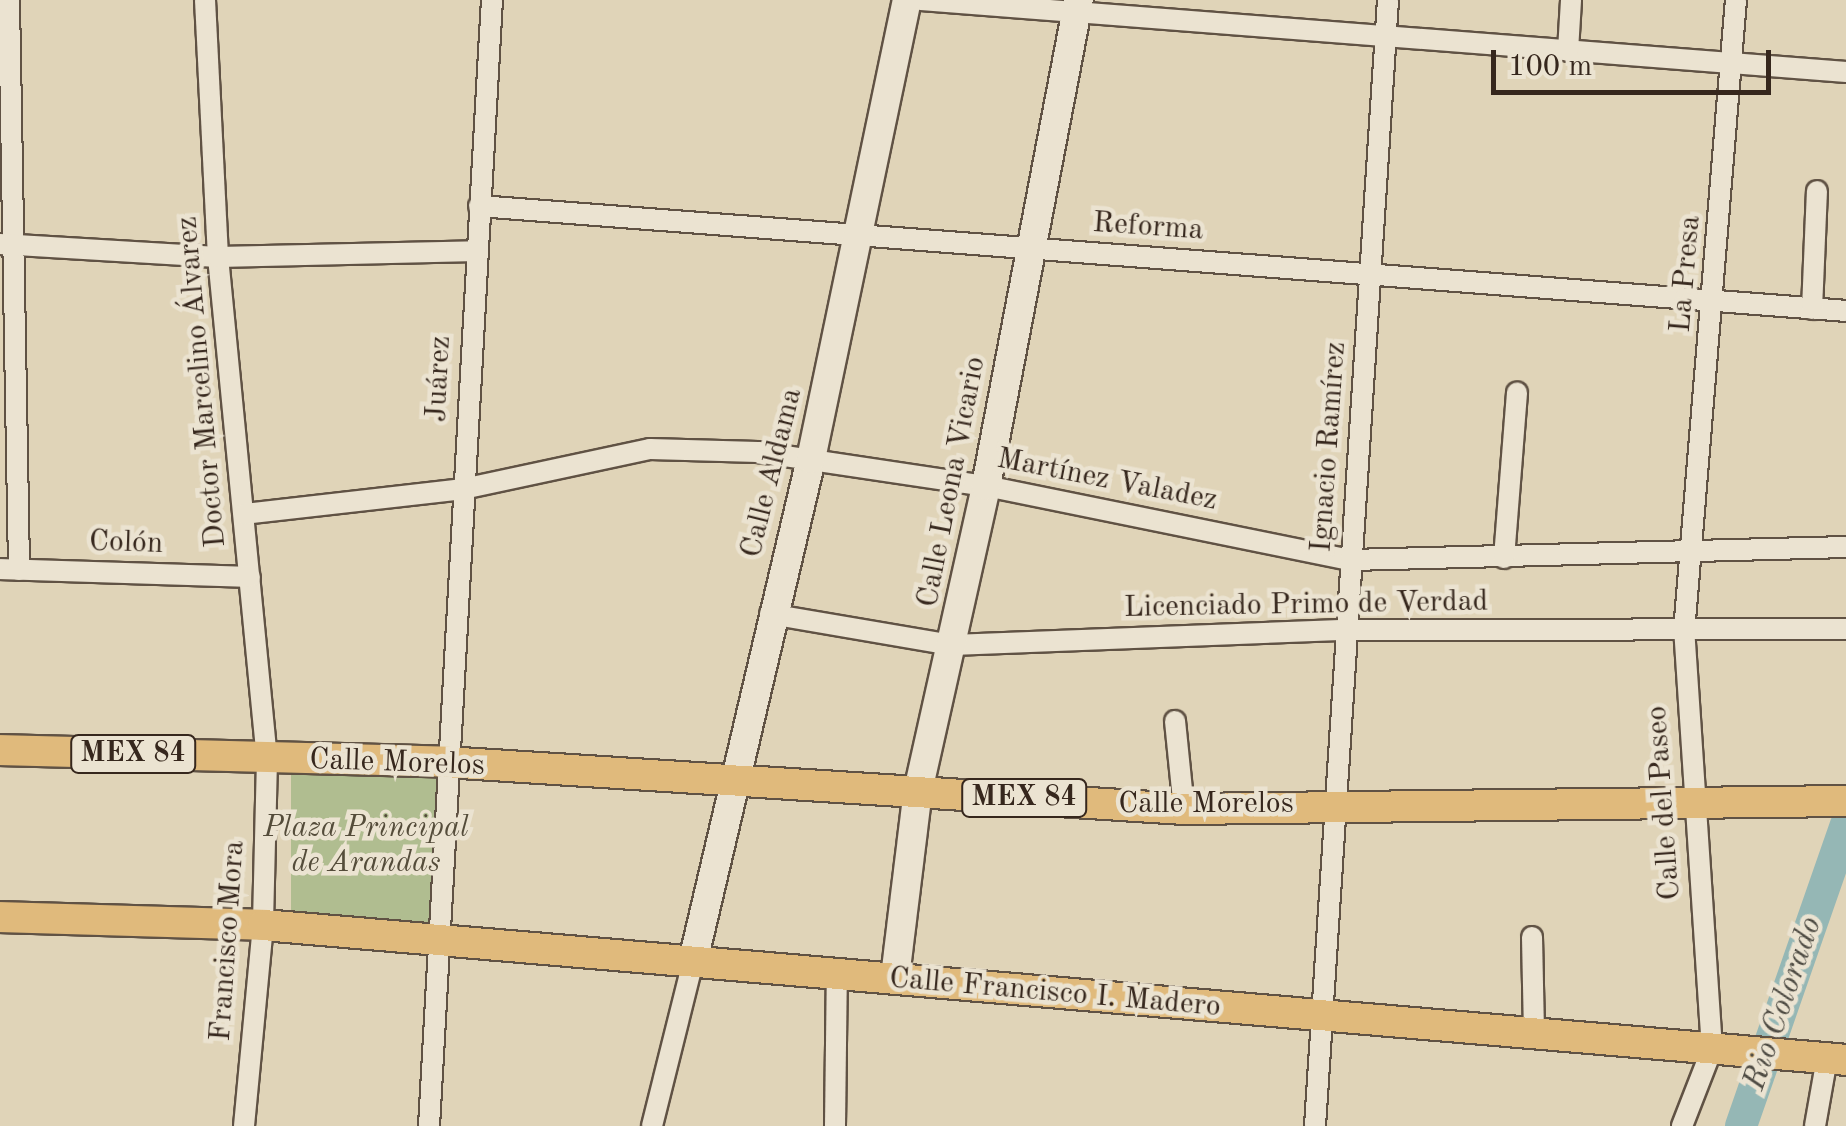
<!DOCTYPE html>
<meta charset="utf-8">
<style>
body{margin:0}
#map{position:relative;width:1846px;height:1126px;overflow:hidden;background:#e0d4b8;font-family:"Old Standard TT",serif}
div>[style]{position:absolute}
.green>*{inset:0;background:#b0bd90}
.river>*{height:32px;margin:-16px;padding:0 16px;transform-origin:16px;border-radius:16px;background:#95b7b5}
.roads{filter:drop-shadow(2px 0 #605244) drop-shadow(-2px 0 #605244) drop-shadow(0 2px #605244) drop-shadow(0 -2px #605244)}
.street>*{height:20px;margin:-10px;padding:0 10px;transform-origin:10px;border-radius:10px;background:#ebe3d1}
.secondary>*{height:28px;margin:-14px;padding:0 14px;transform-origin:14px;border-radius:14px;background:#ebe3d1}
.primary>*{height:30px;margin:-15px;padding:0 15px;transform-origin:15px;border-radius:15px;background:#e0ba7c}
span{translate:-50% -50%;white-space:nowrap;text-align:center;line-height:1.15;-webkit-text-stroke:9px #ebe3d1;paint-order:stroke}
.shield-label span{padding:2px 8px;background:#ebe3d1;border:2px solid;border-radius:8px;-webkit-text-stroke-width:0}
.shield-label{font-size:28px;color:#36271d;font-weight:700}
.street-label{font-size:30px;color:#36271d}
.park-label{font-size:30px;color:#544c3a;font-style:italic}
.water-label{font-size:32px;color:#4e4b43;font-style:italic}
.scale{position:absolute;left:1491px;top:50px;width:280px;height:45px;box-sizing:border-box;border:5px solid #36271d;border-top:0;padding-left:12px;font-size:30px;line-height:35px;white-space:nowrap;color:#36271d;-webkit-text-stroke:8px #ebe3d1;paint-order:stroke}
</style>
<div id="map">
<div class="green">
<i style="clip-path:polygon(291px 768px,446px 772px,444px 927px,291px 915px)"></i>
</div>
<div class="river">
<i style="left:1741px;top:1126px;width:319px;rotate:-70.8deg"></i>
</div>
<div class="roads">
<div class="street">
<i style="left:9px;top:0;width:570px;rotate:88.99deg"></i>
<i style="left:205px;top:0;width:257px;rotate:87.1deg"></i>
<i style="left:218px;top:257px;width:504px;rotate:84.43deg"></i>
<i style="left:267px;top:759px;width:166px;rotate:91.4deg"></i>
<i style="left:263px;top:925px;width:202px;rotate:95.4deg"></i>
<i style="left:921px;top:0;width:928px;rotate:4.45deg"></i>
<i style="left:1568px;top:51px;width:51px;rotate:-86.6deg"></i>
<i style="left:479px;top:206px;width:1371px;rotate:4.39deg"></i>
<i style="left:0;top:244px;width:218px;rotate:3.4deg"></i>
<i style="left:218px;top:257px;width:259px;rotate:-1.3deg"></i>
<i style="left:1812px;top:309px;width:118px;rotate:-87.6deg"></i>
<i style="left:244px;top:514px;width:220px;rotate:-6.5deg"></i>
<i style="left:463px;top:489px;width:191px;rotate:-12.1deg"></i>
<i style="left:650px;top:449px;width:108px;rotate:1.6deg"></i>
<i style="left:758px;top:452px;width:231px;rotate:8.5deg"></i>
<i style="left:986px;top:486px;width:372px;rotate:11.5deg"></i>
<i style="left:1351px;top:560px;width:495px;rotate:-1.5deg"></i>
<i style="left:1504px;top:558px;width:166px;rotate:-85.5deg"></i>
<i style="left:0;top:569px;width:250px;rotate:1.8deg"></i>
<i style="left:770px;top:614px;width:185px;rotate:9.7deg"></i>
<i style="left:952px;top:645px;width:395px;rotate:-2.2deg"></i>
<i style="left:1347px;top:630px;width:499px;rotate:-0.1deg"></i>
<i style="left:1175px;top:721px;width:88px;rotate:84.2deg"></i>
<i style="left:1532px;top:937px;width:99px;rotate:88.8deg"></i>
<i style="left:429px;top:1126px;width:1128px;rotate:-86.8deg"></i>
<i style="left:652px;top:1126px;width:170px;rotate:-76deg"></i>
<i style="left:835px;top:1126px;width:153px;rotate:-89.3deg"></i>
<i style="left:1315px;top:1126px;width:1128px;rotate:-86.29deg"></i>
<i style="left:1682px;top:1126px;width:83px;rotate:-68.7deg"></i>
<i style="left:1712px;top:1049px;width:418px;rotate:-93.8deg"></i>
<i style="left:1684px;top:632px;width:634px;rotate:-85.3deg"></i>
<i style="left:1815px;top:1126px;width:69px;rotate:-80deg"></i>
</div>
<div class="secondary">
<i style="left:693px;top:961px;width:516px;rotate:-76.77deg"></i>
<i style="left:811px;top:459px;width:469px;rotate:-78.2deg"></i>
<i style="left:895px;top:977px;width:187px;rotate:-83deg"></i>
<i style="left:918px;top:791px;width:312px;rotate:-77.4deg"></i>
<i style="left:986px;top:486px;width:495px;rotate:-79.2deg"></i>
</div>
<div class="primary">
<i style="left:0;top:750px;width:445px;rotate:1.5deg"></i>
<i style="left:445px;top:762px;width:740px;rotate:3.64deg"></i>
<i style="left:1184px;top:809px;width:662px;rotate:-0.69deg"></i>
<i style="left:0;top:917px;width:263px;rotate:1.7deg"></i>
<i style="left:263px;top:925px;width:1589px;rotate:4.87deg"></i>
</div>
</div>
<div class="shield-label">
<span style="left:133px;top:754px">MEX 84</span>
<span style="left:1024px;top:798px">MEX 84</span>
</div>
<div class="street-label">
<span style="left:1148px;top:227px;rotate:4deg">Reforma</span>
<span style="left:1686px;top:274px;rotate:-85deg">La Presa</span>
<span style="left:439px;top:379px;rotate:-87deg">Juárez</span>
<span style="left:202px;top:382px;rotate:-95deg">Doctor Marcelino Álvarez</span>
<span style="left:1329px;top:447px;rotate:-86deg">Ignacio Ramírez</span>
<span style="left:772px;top:473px;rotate:-76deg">Calle Aldama</span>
<span style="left:1107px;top:480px;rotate:11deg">Martínez Valadez</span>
<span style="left:952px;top:482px;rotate:-79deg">Calle Leona Vicario</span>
<span style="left:126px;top:543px;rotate:2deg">Colón</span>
<span style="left:1306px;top:605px;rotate:-1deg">Licenciado Primo de Verdad</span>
<span style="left:397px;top:763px;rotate:2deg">Calle Morelos</span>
<span style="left:1664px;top:803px;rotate:-94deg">Calle del Paseo</span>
<span style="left:1206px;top:804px">Calle Morelos</span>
<span style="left:228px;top:941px;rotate:-86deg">Francisco Mora</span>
<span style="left:1055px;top:993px;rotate:5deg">Calle Francisco I. Madero</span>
</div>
<div class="park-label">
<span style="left:366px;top:845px">Plaza Principal<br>de Arandas</span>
</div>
<div class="water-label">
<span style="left:1784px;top:1004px;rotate:-71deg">Rio Colorado</span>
</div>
<div class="scale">100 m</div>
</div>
